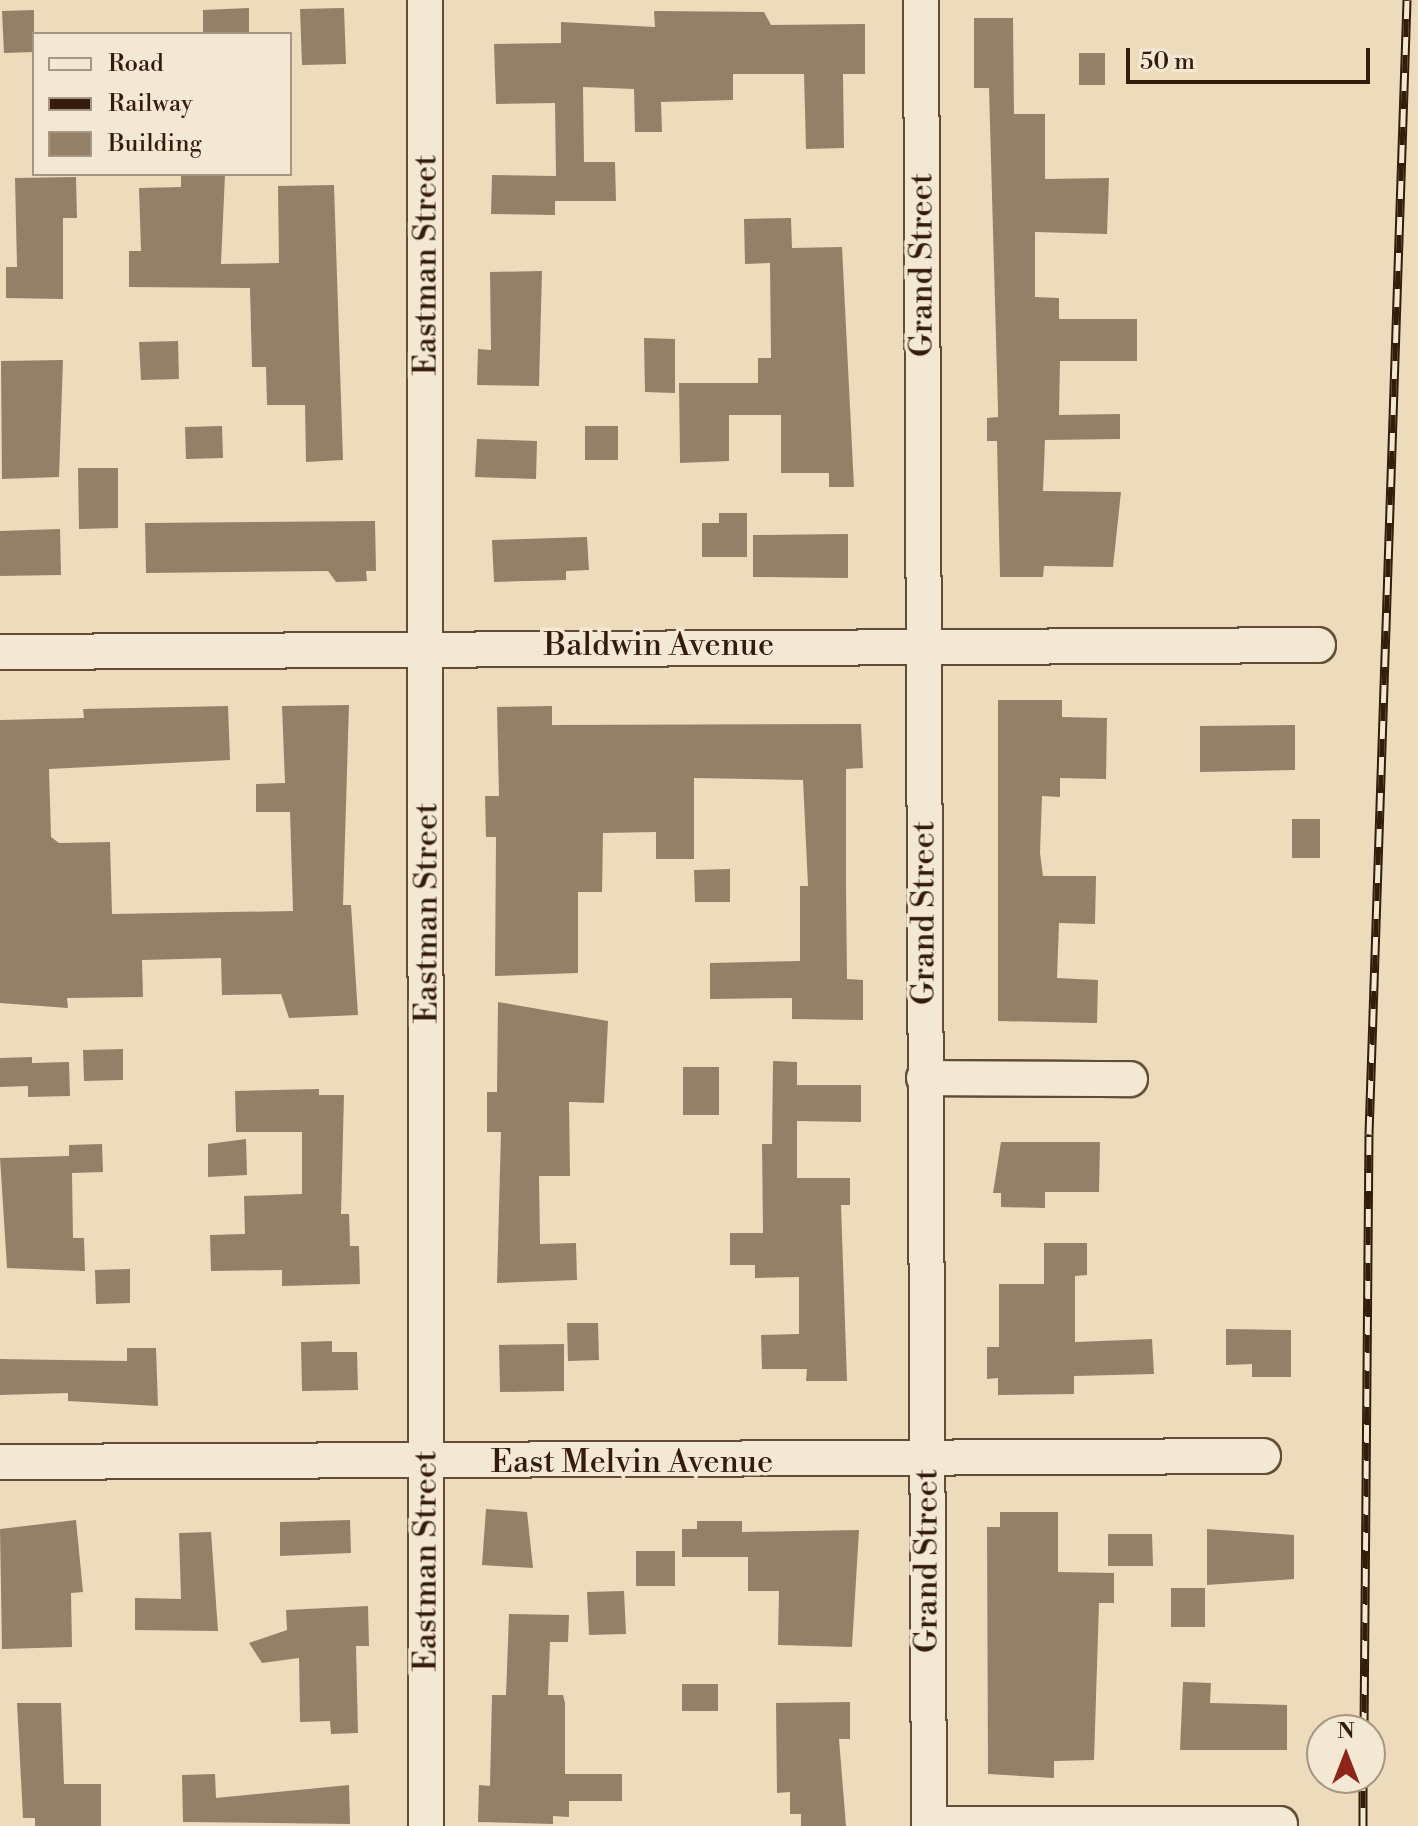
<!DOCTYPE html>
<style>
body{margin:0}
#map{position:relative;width:1418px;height:1826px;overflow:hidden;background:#ecdcbc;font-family:"Libre Bodoni",serif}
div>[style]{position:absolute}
.building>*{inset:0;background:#948067}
.roads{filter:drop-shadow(2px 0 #624c36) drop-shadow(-2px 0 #624c36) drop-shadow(0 2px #624c36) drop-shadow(0 -2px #624c36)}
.minor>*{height:34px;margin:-17px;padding:0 17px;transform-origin:17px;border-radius:17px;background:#f3e8d3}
.rail>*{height:9px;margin-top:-4.5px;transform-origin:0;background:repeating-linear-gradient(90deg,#f3e8d3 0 18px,#341c0a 0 36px);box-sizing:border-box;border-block:2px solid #341c0a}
span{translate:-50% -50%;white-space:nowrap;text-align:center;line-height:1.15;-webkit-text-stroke:7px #f3e8d3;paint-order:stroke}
.street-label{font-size:32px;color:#341c0a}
.legend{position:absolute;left:32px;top:32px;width:260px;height:144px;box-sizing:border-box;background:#f3e8d3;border:2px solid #a79683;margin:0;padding:10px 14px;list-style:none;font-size:24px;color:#341c0a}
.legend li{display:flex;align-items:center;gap:16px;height:40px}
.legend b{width:40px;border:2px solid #a79683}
.north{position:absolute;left:1306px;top:1714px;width:80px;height:80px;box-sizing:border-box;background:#f3e8d3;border:2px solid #a79683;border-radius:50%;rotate:0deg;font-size:22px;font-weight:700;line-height:32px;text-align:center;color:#341c0a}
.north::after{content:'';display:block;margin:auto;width:28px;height:36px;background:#8f2418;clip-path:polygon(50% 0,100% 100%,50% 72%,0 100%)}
.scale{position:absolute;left:1126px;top:48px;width:244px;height:36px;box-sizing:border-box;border:4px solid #341c0a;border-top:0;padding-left:10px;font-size:24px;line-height:28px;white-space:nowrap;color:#341c0a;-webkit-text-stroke:6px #f3e8d3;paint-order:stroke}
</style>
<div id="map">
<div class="building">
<i style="clip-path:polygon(249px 8px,249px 34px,203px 34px,203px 10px)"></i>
<i style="clip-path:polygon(344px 8px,346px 64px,302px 65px,300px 9px)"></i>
<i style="clip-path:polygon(34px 10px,34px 52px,4px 53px,2px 11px)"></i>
<i style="clip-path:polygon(654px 11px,764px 12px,771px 25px,865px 24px,865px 74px,843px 74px,844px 148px,806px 149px,804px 74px,733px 74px,733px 100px,661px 102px,662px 132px,635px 132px,634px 89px,583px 87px,584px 162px,615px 162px,616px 201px,555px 201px,555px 215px,491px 214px,492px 175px,556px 176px,555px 103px,496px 104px,494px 44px,561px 43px,561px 22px,655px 27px)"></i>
<i style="clip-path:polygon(974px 18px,1013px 18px,1014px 114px,1045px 114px,1045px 179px,1109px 178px,1107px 234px,1035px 232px,1035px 297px,1059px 298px,1059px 319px,1137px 319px,1137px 361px,1060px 361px,1059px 415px,1120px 414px,1120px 439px,1045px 440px,1043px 491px,1121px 492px,1113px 567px,1044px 566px,1043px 577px,1000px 577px,997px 441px,987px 441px,987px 418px,998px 417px,998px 410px,989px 88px,974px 88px)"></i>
<i style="clip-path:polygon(1079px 53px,1105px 53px,1105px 85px,1079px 85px)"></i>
<i style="clip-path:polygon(181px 174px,225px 174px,221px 264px,279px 263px,278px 186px,334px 185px,343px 460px,306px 462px,305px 405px,267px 405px,266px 367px,252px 367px,250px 288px,129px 287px,129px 251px,141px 251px,139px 188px,181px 187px)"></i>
<i style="clip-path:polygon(76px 177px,77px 218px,63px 218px,63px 299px,6px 298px,6px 267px,17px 267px,15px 178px)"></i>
<i style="clip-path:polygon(791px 218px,792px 248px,842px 247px,854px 487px,829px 487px,829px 473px,781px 473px,781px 415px,729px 415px,729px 461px,680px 463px,679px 383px,758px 383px,758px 358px,771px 358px,770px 263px,745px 264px,744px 219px)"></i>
<i style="clip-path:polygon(542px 271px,539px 386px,477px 385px,478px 349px,491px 350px,490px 272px)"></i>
<i style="clip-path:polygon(644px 338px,675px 339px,675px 393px,645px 392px)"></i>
<i style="clip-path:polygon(178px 341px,179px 379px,141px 380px,139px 342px)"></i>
<i style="clip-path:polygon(63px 360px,59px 477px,2px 479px,1px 361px)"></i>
<i style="clip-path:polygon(222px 426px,223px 458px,186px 459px,185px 427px)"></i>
<i style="clip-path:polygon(585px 426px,618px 426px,618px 460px,585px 460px)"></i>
<i style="clip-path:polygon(477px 439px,537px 441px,536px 479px,475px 477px)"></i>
<i style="clip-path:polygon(78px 468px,118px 468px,118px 528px,79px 529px)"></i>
<i style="clip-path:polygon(719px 513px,747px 513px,747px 557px,702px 557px,702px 523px,719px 523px)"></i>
<i style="clip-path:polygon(375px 521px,376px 571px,366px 571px,367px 581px,336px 582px,328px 571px,146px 573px,145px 523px)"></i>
<i style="clip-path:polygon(60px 529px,61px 575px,0 576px,0 531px)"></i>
<i style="clip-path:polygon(848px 534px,848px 578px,753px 577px,753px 535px)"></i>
<i style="clip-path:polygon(587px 537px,589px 570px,566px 571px,566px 580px,494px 582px,492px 540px)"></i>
<i style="clip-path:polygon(998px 700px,1062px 700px,1062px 717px,1107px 718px,1106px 779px,1060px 778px,1060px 797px,1042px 796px,1040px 853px,1043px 876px,1096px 876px,1095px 924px,1059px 923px,1057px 978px,1098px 980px,1097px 1023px,998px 1021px)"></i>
<i style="clip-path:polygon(349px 705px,343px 905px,351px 905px,358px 1015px,289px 1018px,281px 994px,222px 995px,221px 958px,142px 960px,143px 997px,67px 998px,68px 1008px,0 1003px,0 720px,84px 718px,83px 709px,228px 706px,230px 760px,49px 769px,51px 837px,59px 843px,110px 842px,112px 914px,293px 911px,290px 812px,256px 812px,256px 784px,285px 783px,282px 706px)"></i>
<i style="clip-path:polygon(552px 706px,552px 725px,861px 724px,863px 768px,846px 769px,846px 886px,847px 979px,863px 980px,863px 1020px,792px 1019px,792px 998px,710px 999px,710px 963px,800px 961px,800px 886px,808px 886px,803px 780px,694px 778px,694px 859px,656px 859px,656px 832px,603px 833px,602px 892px,578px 892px,578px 973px,495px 976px,496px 837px,486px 837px,485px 796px,499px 796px,497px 707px)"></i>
<i style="clip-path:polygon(1295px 725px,1295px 770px,1200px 772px,1200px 726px)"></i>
<i style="clip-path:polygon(1292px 819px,1320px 819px,1320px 858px,1292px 858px)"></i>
<i style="clip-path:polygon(730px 869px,730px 902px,695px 902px,694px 870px)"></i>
<i style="clip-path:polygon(498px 1002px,608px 1021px,604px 1103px,569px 1102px,570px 1176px,539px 1176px,540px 1244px,576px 1243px,577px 1280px,497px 1283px,501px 1132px,487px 1132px,487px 1092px,497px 1092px)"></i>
<i style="clip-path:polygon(123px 1049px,123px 1080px,84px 1081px,83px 1050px)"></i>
<i style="clip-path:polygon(32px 1057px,32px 1063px,69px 1062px,70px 1096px,28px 1097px,28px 1086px,0 1087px,0 1058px)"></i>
<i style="clip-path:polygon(773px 1061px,797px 1062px,797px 1085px,861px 1085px,861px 1122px,797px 1121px,797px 1178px,850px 1178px,850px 1205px,841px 1205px,847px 1381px,806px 1381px,807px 1369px,762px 1369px,761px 1335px,799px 1334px,799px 1277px,755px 1278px,755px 1265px,730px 1265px,730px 1233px,763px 1233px,762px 1144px,772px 1144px)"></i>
<i style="clip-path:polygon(683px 1067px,719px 1067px,719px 1115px,683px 1115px)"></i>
<i style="clip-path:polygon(319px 1089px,319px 1095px,344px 1095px,341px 1214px,349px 1214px,350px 1246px,359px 1246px,360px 1284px,282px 1286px,282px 1270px,211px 1271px,210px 1235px,245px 1234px,244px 1196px,302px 1194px,302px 1132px,236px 1132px,235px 1091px)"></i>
<i style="clip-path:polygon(246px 1139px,247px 1175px,208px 1177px,208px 1144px)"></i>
<i style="clip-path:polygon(1001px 1142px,1100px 1142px,1099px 1192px,1045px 1192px,1045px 1208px,1001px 1207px,1001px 1193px,993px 1193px)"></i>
<i style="clip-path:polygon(102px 1144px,103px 1172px,72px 1173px,73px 1238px,84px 1238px,85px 1271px,7px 1268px,0 1158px,69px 1156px,69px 1145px)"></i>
<i style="clip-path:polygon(1044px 1243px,1087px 1243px,1087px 1275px,1075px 1276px,1075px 1342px,1152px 1339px,1154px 1374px,1074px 1376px,1074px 1394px,998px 1395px,998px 1378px,987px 1379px,987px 1347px,999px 1347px,999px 1284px,1044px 1284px)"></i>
<i style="clip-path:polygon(130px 1269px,130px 1303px,96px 1304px,95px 1270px)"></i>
<i style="clip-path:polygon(567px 1323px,598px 1323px,599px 1360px,568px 1361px)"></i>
<i style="clip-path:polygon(1226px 1329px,1291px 1330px,1291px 1377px,1252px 1377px,1252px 1364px,1226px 1365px)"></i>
<i style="clip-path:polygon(332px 1341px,332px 1352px,357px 1352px,358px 1390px,302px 1391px,301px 1342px)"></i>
<i style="clip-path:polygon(564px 1344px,564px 1391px,500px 1392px,499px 1345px)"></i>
<i style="clip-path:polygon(127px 1348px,156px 1348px,158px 1406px,68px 1401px,68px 1393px,0 1395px,0 1359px,127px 1361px)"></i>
<i style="clip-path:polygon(486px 1509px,527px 1512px,533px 1568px,482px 1565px)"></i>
<i style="clip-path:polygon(1000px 1512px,1058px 1512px,1058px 1572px,1114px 1573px,1114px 1603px,1099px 1603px,1094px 1760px,1054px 1761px,1054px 1778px,988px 1774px,987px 1527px,1000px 1527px)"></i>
<i style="clip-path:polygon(76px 1520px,83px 1592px,71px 1593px,72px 1647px,2px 1649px,0 1529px)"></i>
<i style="clip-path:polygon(350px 1520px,351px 1553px,280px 1556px,280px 1522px)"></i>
<i style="clip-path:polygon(697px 1521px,742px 1521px,742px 1532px,859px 1530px,852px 1647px,778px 1645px,779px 1591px,748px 1591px,748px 1557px,682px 1557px,682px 1529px,697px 1529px)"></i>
<i style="clip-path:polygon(1207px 1529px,1294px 1535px,1294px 1579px,1207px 1585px)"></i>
<i style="clip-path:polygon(211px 1532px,218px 1631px,135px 1630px,135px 1598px,181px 1599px,179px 1533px)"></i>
<i style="clip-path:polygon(1108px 1534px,1152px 1534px,1153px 1566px,1108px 1566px)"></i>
<i style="clip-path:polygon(636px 1551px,675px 1551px,675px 1586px,636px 1586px)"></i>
<i style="clip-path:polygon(1171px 1588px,1205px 1588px,1205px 1627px,1171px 1627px)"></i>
<i style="clip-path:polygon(624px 1591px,626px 1634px,589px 1635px,587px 1592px)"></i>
<i style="clip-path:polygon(368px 1606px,369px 1646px,356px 1646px,358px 1733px,331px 1734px,330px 1721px,300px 1722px,299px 1658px,262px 1663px,249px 1643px,287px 1630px,286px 1610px)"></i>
<i style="clip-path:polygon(509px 1614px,569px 1615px,568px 1642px,550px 1642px,548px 1695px,563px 1695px,565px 1703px,565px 1774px,622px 1774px,622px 1801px,569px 1801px,569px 1817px,553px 1816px,553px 1824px,478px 1822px,479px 1785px,490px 1786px,492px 1695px,506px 1695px)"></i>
<i style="clip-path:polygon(1183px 1682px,1211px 1683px,1210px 1703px,1287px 1705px,1287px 1750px,1180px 1750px)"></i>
<i style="clip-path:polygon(682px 1684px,718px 1684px,718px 1711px,682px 1711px)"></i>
<i style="clip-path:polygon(850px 1702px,850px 1739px,839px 1739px,846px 1826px,801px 1826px,801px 1814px,790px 1814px,790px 1792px,777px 1793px,776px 1703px)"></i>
<i style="clip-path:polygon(17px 1703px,61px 1703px,64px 1784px,101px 1784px,101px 1826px,35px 1826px,35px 1818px,23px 1818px)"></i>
<i style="clip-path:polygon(215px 1774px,216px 1798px,349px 1785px,350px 1824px,183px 1822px,182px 1775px)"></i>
</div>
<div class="roads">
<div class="minor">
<i style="left:425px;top:0;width:1826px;rotate:89.97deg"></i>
<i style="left:921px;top:0;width:1826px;rotate:89.75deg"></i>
<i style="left:0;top:652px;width:1318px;rotate:-0.3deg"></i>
<i style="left:924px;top:1078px;width:206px;rotate:0.3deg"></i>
<i style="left:0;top:1462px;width:1263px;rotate:-0.27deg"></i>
<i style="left:929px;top:1824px;width:351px"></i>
</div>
</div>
<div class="rail">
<i style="left:1364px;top:1730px;width:596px;rotate:-89.52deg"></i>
<i style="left:1369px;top:1134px;width:1135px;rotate:-88.08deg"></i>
<i style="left:1363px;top:1826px;width:48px;rotate:-90deg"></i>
</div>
<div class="street-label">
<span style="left:426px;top:265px;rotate:-90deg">Eastman Street</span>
<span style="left:922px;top:265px;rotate:-90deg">Grand Street</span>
<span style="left:659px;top:645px">Baldwin Avenue</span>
<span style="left:427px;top:913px;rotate:-90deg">Eastman Street</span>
<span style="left:924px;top:913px;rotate:-90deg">Grand Street</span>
<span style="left:632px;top:1462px">East Melvin Avenue</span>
<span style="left:426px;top:1561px;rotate:-90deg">Eastman Street</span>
<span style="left:927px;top:1561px;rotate:-90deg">Grand Street</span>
</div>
<ul class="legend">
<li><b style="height:10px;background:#f3e8d3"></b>Road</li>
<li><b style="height:10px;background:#341c0a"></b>Railway</li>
<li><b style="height:22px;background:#948067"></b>Building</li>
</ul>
<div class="north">N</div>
<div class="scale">50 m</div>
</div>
